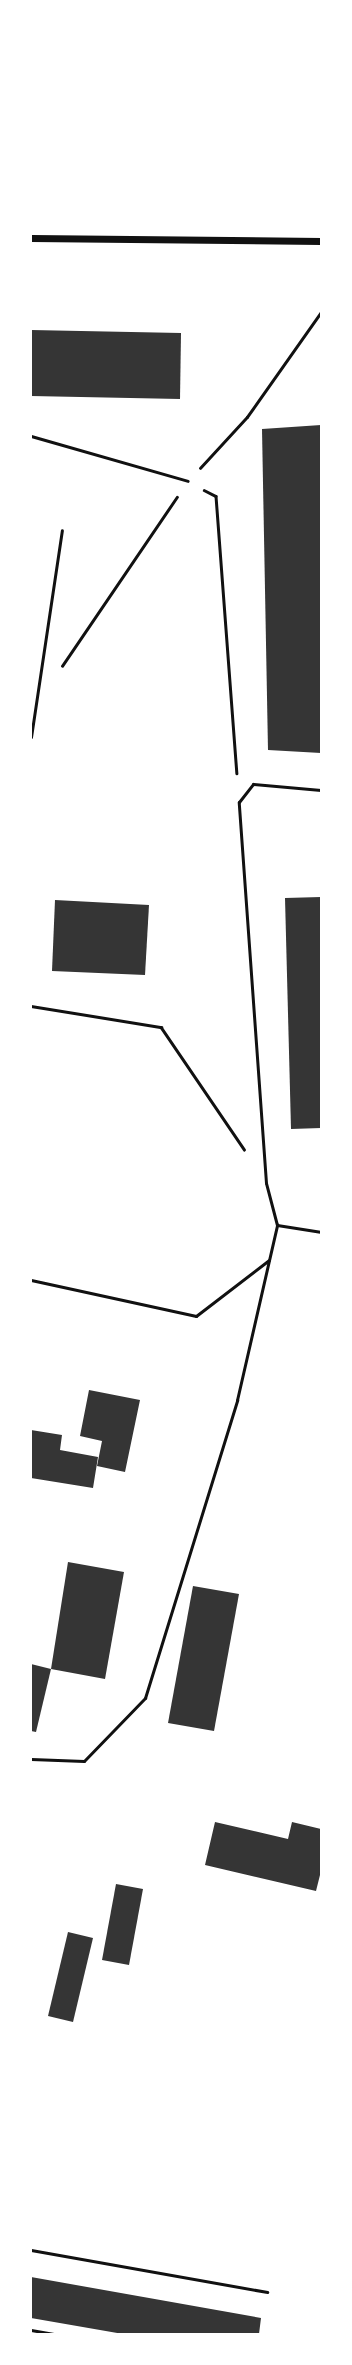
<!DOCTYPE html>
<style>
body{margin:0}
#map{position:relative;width:352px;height:2365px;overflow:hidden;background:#fff;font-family:"Alegreya Sans",sans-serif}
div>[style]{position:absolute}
.building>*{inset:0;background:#353535}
.path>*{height:2.5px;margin:-1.25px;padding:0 1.25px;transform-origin:1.25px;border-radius:1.25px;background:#111}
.service>*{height:3px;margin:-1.5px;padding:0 1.5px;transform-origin:1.5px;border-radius:1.5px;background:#111}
.tertiary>*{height:7px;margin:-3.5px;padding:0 3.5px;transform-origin:3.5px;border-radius:3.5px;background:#111}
span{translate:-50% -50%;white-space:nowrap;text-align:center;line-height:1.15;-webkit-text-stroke:3px #fff;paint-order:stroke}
.frame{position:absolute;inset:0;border:32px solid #fff;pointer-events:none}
</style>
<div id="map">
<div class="building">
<i style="clip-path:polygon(31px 330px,181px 333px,180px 399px,31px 396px)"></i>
<i style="clip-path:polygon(321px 425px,321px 753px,268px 750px,262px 429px)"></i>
<i style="clip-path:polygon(321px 897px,321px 1128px,291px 1129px,285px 898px)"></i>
<i style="clip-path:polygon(55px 900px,149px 905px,145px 975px,52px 971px)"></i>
<i style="clip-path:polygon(89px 1390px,140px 1400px,125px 1472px,97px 1466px,102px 1441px,80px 1436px)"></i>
<i style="clip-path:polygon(31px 1430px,62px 1435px,60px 1450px,98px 1457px,93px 1488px,31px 1478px)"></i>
<i style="clip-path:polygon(68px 1562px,124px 1572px,105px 1679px,51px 1669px)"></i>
<i style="clip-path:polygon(193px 1586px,239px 1594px,214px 1731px,168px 1723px)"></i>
<i style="clip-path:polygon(31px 1664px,51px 1669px,36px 1732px,31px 1731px)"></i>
<i style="clip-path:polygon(215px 1822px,288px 1839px,292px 1822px,321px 1829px,321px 1871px,316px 1891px,205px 1865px)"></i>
<i style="clip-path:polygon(116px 1884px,143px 1889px,129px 1965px,102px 1960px)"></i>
<i style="clip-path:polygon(68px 1932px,93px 1938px,73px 2022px,48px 2016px)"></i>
<i style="clip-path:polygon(31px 2277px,261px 2318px,259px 2334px,123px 2334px,31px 2318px)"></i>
</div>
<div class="path">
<i style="left:200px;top:468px;width:69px;rotate:-47.3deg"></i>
<i style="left:247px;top:417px;width:128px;rotate:-54.8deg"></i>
<i style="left:204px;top:490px;width:13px;rotate:27deg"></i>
<i style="left:216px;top:496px;width:278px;rotate:85.7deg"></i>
<i style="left:62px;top:666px;width:204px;rotate:-55.8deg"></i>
<i style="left:31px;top:1006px;width:132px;rotate:9.2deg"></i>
<i style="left:161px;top:1027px;width:148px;rotate:55.8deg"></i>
</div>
<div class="service">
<i style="left:31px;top:436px;width:163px;rotate:16deg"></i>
<i style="left:31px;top:737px;width:209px;rotate:-81.5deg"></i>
<i style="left:277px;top:1225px;width:45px;rotate:9deg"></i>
<i style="left:31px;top:1280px;width:169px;rotate:12.3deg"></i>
<i style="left:196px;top:1316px;width:92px;rotate:-37.5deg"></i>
<i style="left:31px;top:1759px;width:53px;rotate:2.2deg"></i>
<i style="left:84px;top:1761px;width:88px;rotate:-45.9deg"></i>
<i style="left:145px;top:1698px;width:312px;rotate:-72.8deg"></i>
<i style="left:237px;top:1400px;width:180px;rotate:-77.1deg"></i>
<i style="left:277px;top:1225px;width:43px;rotate:-104.7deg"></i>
<i style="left:266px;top:1183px;width:382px;rotate:-94.1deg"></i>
<i style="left:239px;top:802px;width:23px;rotate:-52deg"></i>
<i style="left:253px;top:784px;width:68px;rotate:5deg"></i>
<i style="left:31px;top:2250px;width:240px;rotate:10.1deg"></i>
<i style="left:31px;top:2330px;width:23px;rotate:10deg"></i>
</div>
<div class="tertiary">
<i style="left:31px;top:238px;width:290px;rotate:0.6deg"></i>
</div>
<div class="frame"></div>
</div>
